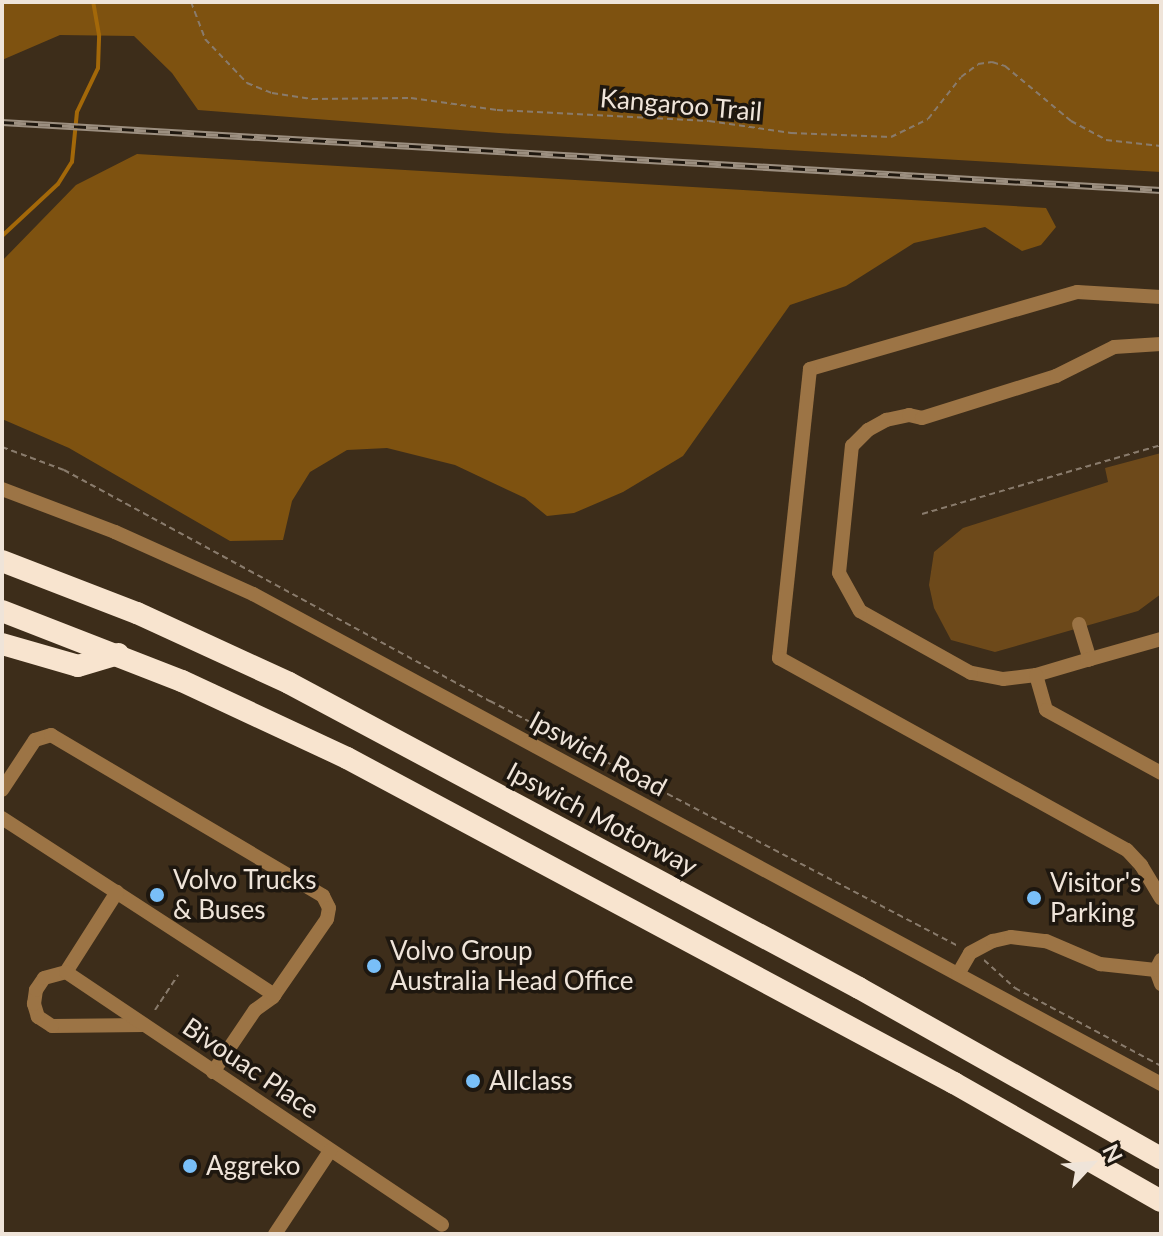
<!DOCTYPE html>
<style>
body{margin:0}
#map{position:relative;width:1163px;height:1236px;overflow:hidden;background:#3d2d1a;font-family:Lato,sans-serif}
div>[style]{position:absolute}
.green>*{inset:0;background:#6d491a}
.forest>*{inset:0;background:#7e5210}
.stream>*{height:4px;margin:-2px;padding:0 2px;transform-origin:2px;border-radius:2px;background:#a36809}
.path>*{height:2px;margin-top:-1px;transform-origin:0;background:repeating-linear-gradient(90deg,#897b6c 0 6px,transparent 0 10px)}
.minor>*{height:14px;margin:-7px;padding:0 7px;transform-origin:7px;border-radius:7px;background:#9c7445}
.highway>*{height:22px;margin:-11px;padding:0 11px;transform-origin:11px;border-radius:11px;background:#f8e4cf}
.rail>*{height:7px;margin-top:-3.5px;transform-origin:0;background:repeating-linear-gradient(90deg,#1e170f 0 12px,#9c8f80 0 24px);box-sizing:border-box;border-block:2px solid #9c8f80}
.dots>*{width:22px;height:22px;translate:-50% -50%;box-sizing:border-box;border:4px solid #1e170f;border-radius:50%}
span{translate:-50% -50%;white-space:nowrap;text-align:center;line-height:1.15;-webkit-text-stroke:7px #1e170f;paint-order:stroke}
.street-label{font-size:26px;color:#efe4d9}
.poi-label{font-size:26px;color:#efe4d9}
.left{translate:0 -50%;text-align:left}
.frame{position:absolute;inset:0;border:4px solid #efe4d9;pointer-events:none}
.north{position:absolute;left:1051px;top:1124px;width:80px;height:80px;-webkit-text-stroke:6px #1e170f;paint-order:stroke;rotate:64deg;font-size:22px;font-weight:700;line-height:32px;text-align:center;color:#efe4d9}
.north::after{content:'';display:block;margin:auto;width:28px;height:36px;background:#efe4d9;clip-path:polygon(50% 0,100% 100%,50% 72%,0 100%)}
</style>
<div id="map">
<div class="green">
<i style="clip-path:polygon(1161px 453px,1161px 594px,1138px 611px,995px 652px,951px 640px,934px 608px,929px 585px,934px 552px,963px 528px,1108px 482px,1105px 468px)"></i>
</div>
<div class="forest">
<i style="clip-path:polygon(2px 2px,1161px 2px,1161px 172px,499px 133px,198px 110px,172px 73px,134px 36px,60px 35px,2px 60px)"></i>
<i style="clip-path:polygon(137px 154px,1046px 208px,1056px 227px,1041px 245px,1022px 251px,985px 227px,914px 243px,846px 286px,790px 305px,683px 456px,623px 492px,574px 513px,547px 516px,525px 498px,455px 465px,387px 448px,347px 450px,310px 472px,292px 501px,283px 540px,230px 541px,69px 448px,2px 419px,2px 261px,76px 185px)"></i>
</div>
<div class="stream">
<i style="left:2px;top:236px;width:76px;rotate:-42.9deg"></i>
<i style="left:58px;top:184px;width:26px;rotate:-58deg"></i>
<i style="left:72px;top:162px;width:50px;rotate:-84.3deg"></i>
<i style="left:77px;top:112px;width:49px;rotate:-64.5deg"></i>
<i style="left:98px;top:68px;width:33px;rotate:-88deg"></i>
<i style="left:99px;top:35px;width:34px;rotate:-100deg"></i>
</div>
<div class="path">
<i style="left:191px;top:2px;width:40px;rotate:69deg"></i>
<i style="left:205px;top:39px;width:61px;rotate:46.3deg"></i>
<i style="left:247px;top:83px;width:27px;rotate:22deg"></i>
<i style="left:272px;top:93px;width:40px;rotate:8.5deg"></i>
<i style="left:312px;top:99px;width:99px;rotate:-0.6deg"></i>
<i style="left:411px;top:98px;width:87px;rotate:7.9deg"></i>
<i style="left:497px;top:110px;width:212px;rotate:3deg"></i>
<i style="left:709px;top:121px;width:83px;rotate:8.3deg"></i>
<i style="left:791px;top:133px;width:100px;rotate:2.3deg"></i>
<i style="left:891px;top:137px;width:41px;rotate:-25.9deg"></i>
<i style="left:928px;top:119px;width:53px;rotate:-51.8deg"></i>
<i style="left:961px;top:77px;width:21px;rotate:-37deg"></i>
<i style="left:978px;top:64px;width:14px;rotate:-8deg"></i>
<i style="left:992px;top:62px;width:14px;rotate:17deg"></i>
<i style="left:1005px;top:66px;width:86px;rotate:39.8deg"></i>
<i style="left:1071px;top:121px;width:40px;rotate:28deg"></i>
<i style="left:1106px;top:140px;width:55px;rotate:6.2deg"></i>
<i style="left:2px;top:447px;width:66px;rotate:20.4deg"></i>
<i style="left:64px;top:470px;width:485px;rotate:28.5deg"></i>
<i style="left:490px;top:701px;width:528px;rotate:27.63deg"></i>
<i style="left:922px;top:514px;width:249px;rotate:-16.1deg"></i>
<i style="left:984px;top:960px;width:42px;rotate:42.1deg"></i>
<i style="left:1015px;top:988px;width:166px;rotate:28.1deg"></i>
<i style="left:155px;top:1010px;width:42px;rotate:-56.7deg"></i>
</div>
<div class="minor">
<i style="left:1161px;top:297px;width:84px;rotate:-176.6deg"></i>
<i style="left:1077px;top:292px;width:278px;rotate:163.9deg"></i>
<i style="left:810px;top:369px;width:291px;rotate:96.1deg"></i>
<i style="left:779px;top:658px;width:397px;rotate:28.9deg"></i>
<i style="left:1127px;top:850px;width:21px;rotate:47deg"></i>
<i style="left:1141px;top:865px;width:39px;rotate:59deg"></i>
<i style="left:2px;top:489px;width:121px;rotate:20.8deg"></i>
<i style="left:115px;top:532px;width:151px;rotate:24.2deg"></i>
<i style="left:253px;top:594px;width:1032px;rotate:28.35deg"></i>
<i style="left:1079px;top:624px;width:37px;rotate:73deg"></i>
<i style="left:1090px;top:659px;width:56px;rotate:163.5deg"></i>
<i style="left:1036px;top:675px;width:33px;rotate:173deg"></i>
<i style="left:1003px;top:679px;width:33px;rotate:-169deg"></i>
<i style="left:971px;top:673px;width:127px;rotate:-150.8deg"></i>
<i style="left:860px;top:611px;width:43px;rotate:-118.9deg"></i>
<i style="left:839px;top:573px;width:128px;rotate:-84.2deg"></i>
<i style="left:852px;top:446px;width:23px;rotate:-45deg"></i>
<i style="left:868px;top:430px;width:21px;rotate:-29deg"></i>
<i style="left:886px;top:420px;width:24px;rotate:-12deg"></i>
<i style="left:909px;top:415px;width:13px;rotate:13deg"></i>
<i style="left:922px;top:418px;width:140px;rotate:-17.4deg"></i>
<i style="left:1056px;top:376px;width:65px;rotate:-26.6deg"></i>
<i style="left:1114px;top:347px;width:47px;rotate:-3.7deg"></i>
<i style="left:1087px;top:660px;width:77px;rotate:-15.8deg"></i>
<i style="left:1036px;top:675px;width:36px;rotate:74deg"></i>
<i style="left:1046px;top:710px;width:131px;rotate:28.7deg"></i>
<i style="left:2px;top:790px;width:60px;rotate:-56.6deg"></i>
<i style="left:35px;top:740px;width:17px;rotate:-17deg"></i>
<i style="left:51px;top:735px;width:316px;rotate:30.6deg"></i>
<i style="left:323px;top:896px;width:13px;rotate:63deg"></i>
<i style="left:329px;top:908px;width:11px;rotate:100deg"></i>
<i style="left:327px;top:919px;width:95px;rotate:124.7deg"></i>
<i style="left:273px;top:997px;width:22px;rotate:144deg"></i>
<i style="left:255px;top:1010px;width:75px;rotate:124.1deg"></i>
<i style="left:2px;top:818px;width:325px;rotate:33deg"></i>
<i style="left:1161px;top:960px;width:11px;rotate:117deg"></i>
<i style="left:1156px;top:970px;width:15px;rotate:70deg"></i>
<i style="left:66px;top:972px;width:95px;rotate:-57.5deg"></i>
<i style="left:958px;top:974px;width:24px;rotate:-60deg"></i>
<i style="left:970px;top:953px;width:26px;rotate:-28deg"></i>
<i style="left:993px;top:941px;width:18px;rotate:-13deg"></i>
<i style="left:1011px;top:937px;width:35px;rotate:7deg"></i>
<i style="left:1046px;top:941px;width:59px;rotate:23.1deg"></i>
<i style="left:1100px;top:964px;width:56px;rotate:6.1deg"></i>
<i style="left:144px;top:1025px;width:92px;rotate:179.4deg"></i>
<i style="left:52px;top:1026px;width:17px;rotate:-147deg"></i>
<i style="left:38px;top:1017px;width:14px;rotate:-107deg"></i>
<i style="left:34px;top:1004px;width:14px;rotate:-82deg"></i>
<i style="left:36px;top:990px;width:14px;rotate:-56deg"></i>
<i style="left:44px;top:978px;width:23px;rotate:-15deg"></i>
<i style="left:66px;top:972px;width:453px;rotate:33.9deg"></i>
<i style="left:275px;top:1234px;width:100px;rotate:-56.5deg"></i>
</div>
<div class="highway">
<i style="left:2px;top:561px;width:145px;rotate:21.1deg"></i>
<i style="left:137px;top:613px;width:167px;rotate:24.7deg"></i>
<i style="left:289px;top:683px;width:646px;rotate:28.15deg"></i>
<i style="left:859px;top:988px;width:347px;rotate:29.4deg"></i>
<i style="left:2px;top:611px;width:193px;rotate:21.3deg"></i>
<i style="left:182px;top:681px;width:182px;rotate:25deg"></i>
<i style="left:347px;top:758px;width:689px;rotate:28.17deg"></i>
<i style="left:954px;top:1083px;width:238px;rotate:29.7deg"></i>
<i style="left:2px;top:644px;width:79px;rotate:16.1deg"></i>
<i style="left:78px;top:666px;width:42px;rotate:-16.7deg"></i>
</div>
<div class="rail">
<i style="left:2px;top:122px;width:1161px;rotate:3.36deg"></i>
</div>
<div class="dots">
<i style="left:157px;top:895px;background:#79bff8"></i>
<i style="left:1034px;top:898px;background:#79bff8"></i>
<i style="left:374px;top:966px;background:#79bff8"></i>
<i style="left:473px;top:1081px;background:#79bff8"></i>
<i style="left:190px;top:1166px;background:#79bff8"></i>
</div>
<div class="street-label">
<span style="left:681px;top:105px;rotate:5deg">Kangaroo Trail</span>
<span style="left:598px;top:754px;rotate:28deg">Ipswich Road</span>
<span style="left:602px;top:819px;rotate:28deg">Ipswich Motorway</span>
<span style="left:251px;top:1068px;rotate:34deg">Bivouac Place</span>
</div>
<div class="poi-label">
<span class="left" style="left:173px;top:895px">Volvo Trucks<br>&amp; Buses</span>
<span class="left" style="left:1050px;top:898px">Visitor's<br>Parking</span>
<span class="left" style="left:390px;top:966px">Volvo Group<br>Australia Head Office</span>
<span class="left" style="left:489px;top:1081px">Allclass</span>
<span class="left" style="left:206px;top:1166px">Aggreko</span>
</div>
<div class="frame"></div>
<div class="north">N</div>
</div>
